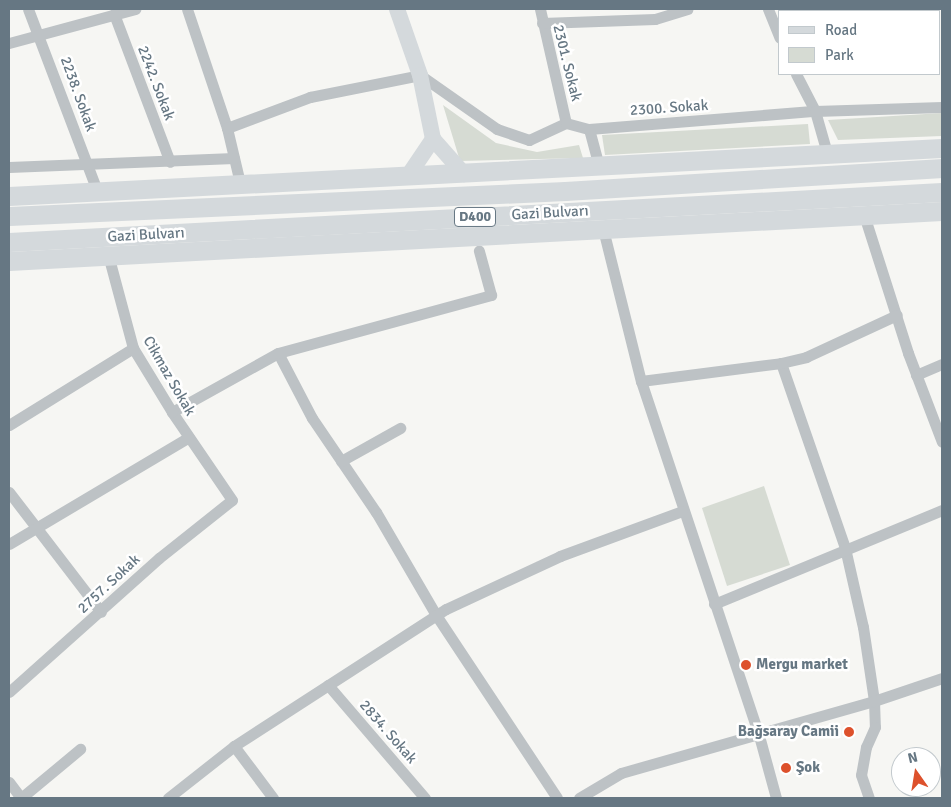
<!DOCTYPE html>
<meta charset="utf-8">
<style>
body{margin:0}
#map{position:relative;width:951px;height:807px;overflow:hidden;background:#f6f6f3;font-family:Signika,sans-serif}
div>[style]{position:absolute}
.green>*{inset:0;background:#d6dbd3}
.minor>*{height:11px;margin:-5.5px;padding:0 5.5px;transform-origin:5.5px;border-radius:5.5px;background:#bdc2c5}
.secondary>*{height:16px;margin:-8px;padding:0 8px;transform-origin:8px;border-radius:8px;background:#d4d9dc}
.trunk>*{height:19px;margin:-9.5px;padding:0 9.5px;transform-origin:9.5px;border-radius:9.5px;background:#d4d9dc}
.dots>*{width:14px;height:14px;translate:-50% -50%;box-sizing:border-box;border:2px solid #fff;border-radius:50%}
span{translate:-50% -50%;white-space:nowrap;text-align:center;line-height:1.15;-webkit-text-stroke:5px #fff;paint-order:stroke}
.shield-label span{padding:1px 4px;background:#fff;border:1px solid;border-radius:4px;-webkit-text-stroke-width:0}
.shield-label{font-size:14px;color:#667783;font-weight:700}
.street-label{font-size:15px;color:#667783}
.poi-label{font-size:15px;color:#667783;font-weight:700}
.left{translate:0 -50%;text-align:left}
.right{translate:-100% -50%;text-align:right}
.frame{position:absolute;inset:0;border:10px solid #667783;pointer-events:none}
.legend{position:absolute;left:778px;top:10px;width:162px;height:65px;box-sizing:border-box;background:#fff;border:1px solid #c2c9cd;margin:0;padding:6px 9px;list-style:none;font-size:15px;color:#667783}
.legend li{display:flex;align-items:center;gap:10px;height:25px}
.legend b{width:25px;border:1px solid #c2c9cd}
.north{position:absolute;left:891px;top:747px;width:50px;height:50px;box-sizing:border-box;background:#fff;border:1px solid #c2c9cd;border-radius:50%;rotate:347deg;font-size:14px;font-weight:700;line-height:20px;text-align:center;color:#667783}
.north::after{content:'';display:block;margin:auto;width:18px;height:22px;background:#dd512c;clip-path:polygon(50% 0,100% 100%,50% 72%,0 100%)}
</style>
<div id="map">
<div class="green">
<i style="clip-path:polygon(443px 105px,496px 143px,537px 152px,579px 145px,583px 158px,460px 161px)"></i>
<i style="clip-path:polygon(942px 113px,942px 136px,838px 140px,828px 120px)"></i>
<i style="clip-path:polygon(808px 124px,810px 144px,605px 155px,602px 135px)"></i>
<i style="clip-path:polygon(764px 486px,790px 565px,727px 586px,702px 508px)"></i>
</div>
<div class="minor">
<i style="left:28px;top:9px;width:195px;rotate:69.2deg"></i>
<i style="left:187px;top:9px;width:126px;rotate:71.4deg"></i>
<i style="left:227px;top:128px;width:57px;rotate:76.7deg"></i>
<i style="left:540px;top:9px;width:117px;rotate:77.2deg"></i>
<i style="left:768px;top:9px;width:31px;rotate:68deg"></i>
<i style="left:852px;top:9px;width:3px;rotate:45deg"></i>
<i style="left:882px;top:11px;width:6px;rotate:-18deg"></i>
<i style="left:114px;top:14px;width:158px;rotate:69.3deg"></i>
<i style="left:542px;top:23px;width:113px;rotate:-2deg"></i>
<i style="left:655px;top:19px;width:34px;rotate:-17deg"></i>
<i style="left:9px;top:43px;width:131px;rotate:-15.1deg"></i>
<i style="left:796px;top:74px;width:42px;rotate:62.8deg"></i>
<i style="left:815px;top:111px;width:44px;rotate:74.1deg"></i>
<i style="left:227px;top:128px;width:89px;rotate:-20.5deg"></i>
<i style="left:310px;top:97px;width:112px;rotate:-11.3deg"></i>
<i style="left:420px;top:75px;width:94px;rotate:35deg"></i>
<i style="left:497px;top:129px;width:34px;rotate:19deg"></i>
<i style="left:529px;top:140px;width:41px;rotate:-24.7deg"></i>
<i style="left:566px;top:123px;width:24px;rotate:15deg"></i>
<i style="left:589px;top:129px;width:227px;rotate:-4.6deg"></i>
<i style="left:815px;top:111px;width:127px;rotate:-1.8deg"></i>
<i style="left:589px;top:129px;width:38px;rotate:75deg"></i>
<i style="left:9px;top:167px;width:225px;rotate:-2.3deg"></i>
<i style="left:864px;top:215px;width:145px;rotate:72.3deg"></i>
<i style="left:908px;top:353px;width:95px;rotate:69.1deg"></i>
<i style="left:603px;top:229px;width:157px;rotate:76deg"></i>
<i style="left:641px;top:381px;width:370px;rotate:71.6deg"></i>
<i style="left:758px;top:732px;width:68px;rotate:74.7deg"></i>
<i style="left:278px;top:353px;width:73px;rotate:62.4deg"></i>
<i style="left:312px;top:418px;width:114px;rotate:55.8deg"></i>
<i style="left:376px;top:512px;width:119px;rotate:59.8deg"></i>
<i style="left:436px;top:615px;width:219px;rotate:56.5deg"></i>
<i style="left:781px;top:363px;width:196px;rotate:70.9deg"></i>
<i style="left:845px;top:548px;width:81px;rotate:77.2deg"></i>
<i style="left:863px;top:627px;width:75px;rotate:81.5deg"></i>
<i style="left:874px;top:701px;width:26px;rotate:88deg"></i>
<i style="left:875px;top:727px;width:22px;rotate:114deg"></i>
<i style="left:866px;top:747px;width:28px;rotate:100deg"></i>
<i style="left:861px;top:775px;width:24px;rotate:71deg"></i>
<i style="left:916px;top:375px;width:28px;rotate:-23deg"></i>
<i style="left:641px;top:381px;width:141px;rotate:-7.3deg"></i>
<i style="left:781px;top:363px;width:26px;rotate:-13deg"></i>
<i style="left:806px;top:357px;width:100px;rotate:-24.8deg"></i>
<i style="left:172px;top:412px;width:121px;rotate:-29.1deg"></i>
<i style="left:278px;top:353px;width:221px;rotate:-15.2deg"></i>
<i style="left:491px;top:295px;width:46px;rotate:-105.3deg"></i>
<i style="left:9px;top:425px;width:146px;rotate:-31.8deg"></i>
<i style="left:341px;top:461px;width:68px;rotate:-29.2deg"></i>
<i style="left:9px;top:492px;width:151px;rotate:52.5deg"></i>
<i style="left:9px;top:544px;width:209px;rotate:-30.7deg"></i>
<i style="left:714px;top:604px;width:247px;rotate:-22.4deg"></i>
<i style="left:328px;top:685px;width:149px;rotate:49.4deg"></i>
<i style="left:9px;top:692px;width:201px;rotate:-41.8deg"></i>
<i style="left:159px;top:558px;width:93px;rotate:-38.5deg"></i>
<i style="left:232px;top:500px;width:107px;rotate:-124.3deg"></i>
<i style="left:172px;top:412px;width:75px;rotate:-121.4deg"></i>
<i style="left:133px;top:348px;width:96px;rotate:-105deg"></i>
<i style="left:234px;top:746px;width:65px;rotate:53.1deg"></i>
<i style="left:9px;top:782px;width:20px;rotate:53deg"></i>
<i style="left:21px;top:798px;width:77px;rotate:-39.7deg"></i>
<i style="left:168px;top:798px;width:84px;rotate:-38.2deg"></i>
<i style="left:234px;top:746px;width:252px;rotate:-32.9deg"></i>
<i style="left:446px;top:609px;width:126px;rotate:-24.9deg"></i>
<i style="left:560px;top:556px;width:130px;rotate:-20.2deg"></i>
<i style="left:579px;top:798px;width:49px;rotate:-30.8deg"></i>
<i style="left:621px;top:773px;width:263px;rotate:-15.9deg"></i>
<i style="left:874px;top:701px;width:72px;rotate:-18.7deg"></i>
</div>
<div class="secondary">
<i style="left:397px;top:9px;width:70px;rotate:70.8deg"></i>
<i style="left:420px;top:75px;width:65px;rotate:78.5deg"></i>
<i style="left:433px;top:139px;width:47px;rotate:48.5deg"></i>
<i style="left:408px;top:176px;width:45px;rotate:-56deg"></i>
</div>
<div class="trunk">
<i style="left:9px;top:196px;width:934px;rotate:-2.95deg"></i>
<i style="left:9px;top:216px;width:557px;rotate:-2.57deg"></i>
<i style="left:565px;top:191px;width:378px;rotate:-3.5deg"></i>
<i style="left:9px;top:242px;width:934px;rotate:-3.07deg"></i>
<i style="left:9px;top:261px;width:934px;rotate:-3.07deg"></i>
</div>
<div class="dots">
<i style="left:746px;top:665px;background:#dd512c"></i>
<i style="left:849px;top:732px;background:#dd512c"></i>
<i style="left:786px;top:768px;background:#dd512c"></i>
</div>
<div class="shield-label">
<span style="left:475px;top:217px">D400</span>
</div>
<div class="street-label">
<span style="left:567px;top:63px;rotate:76deg">2301. Sokak</span>
<span style="left:156px;top:83px;rotate:69deg">2242. Sokak</span>
<span style="left:78px;top:94px;rotate:70deg">2238. Sokak</span>
<span style="left:669px;top:108px;rotate:-4deg">2300. Sokak</span>
<span style="left:550px;top:213px;rotate:-3deg">Gazi Bulvarı</span>
<span style="left:146px;top:235px;rotate:-3deg">Gazi Bulvarı</span>
<span style="left:169px;top:376px;rotate:60deg">Cikmaz Sokak</span>
<span style="left:109px;top:584px;rotate:-43deg">2757. Sokak</span>
<span style="left:388px;top:732px;rotate:49deg">2834. Sokak</span>
</div>
<div class="poi-label">
<span class="left" style="left:756px;top:665px">Mergu market</span>
<span class="right" style="left:839px;top:732px">Bağsaray Camii</span>
<span class="left" style="left:796px;top:768px">Şok</span>
</div>
<div class="frame"></div>
<ul class="legend">
<li><b style="height:6px;background:#d4d9dc"></b>Road</li>
<li><b style="height:14px;background:#d6dbd3"></b>Park</li>
</ul>
<div class="north">N</div>
</div>
